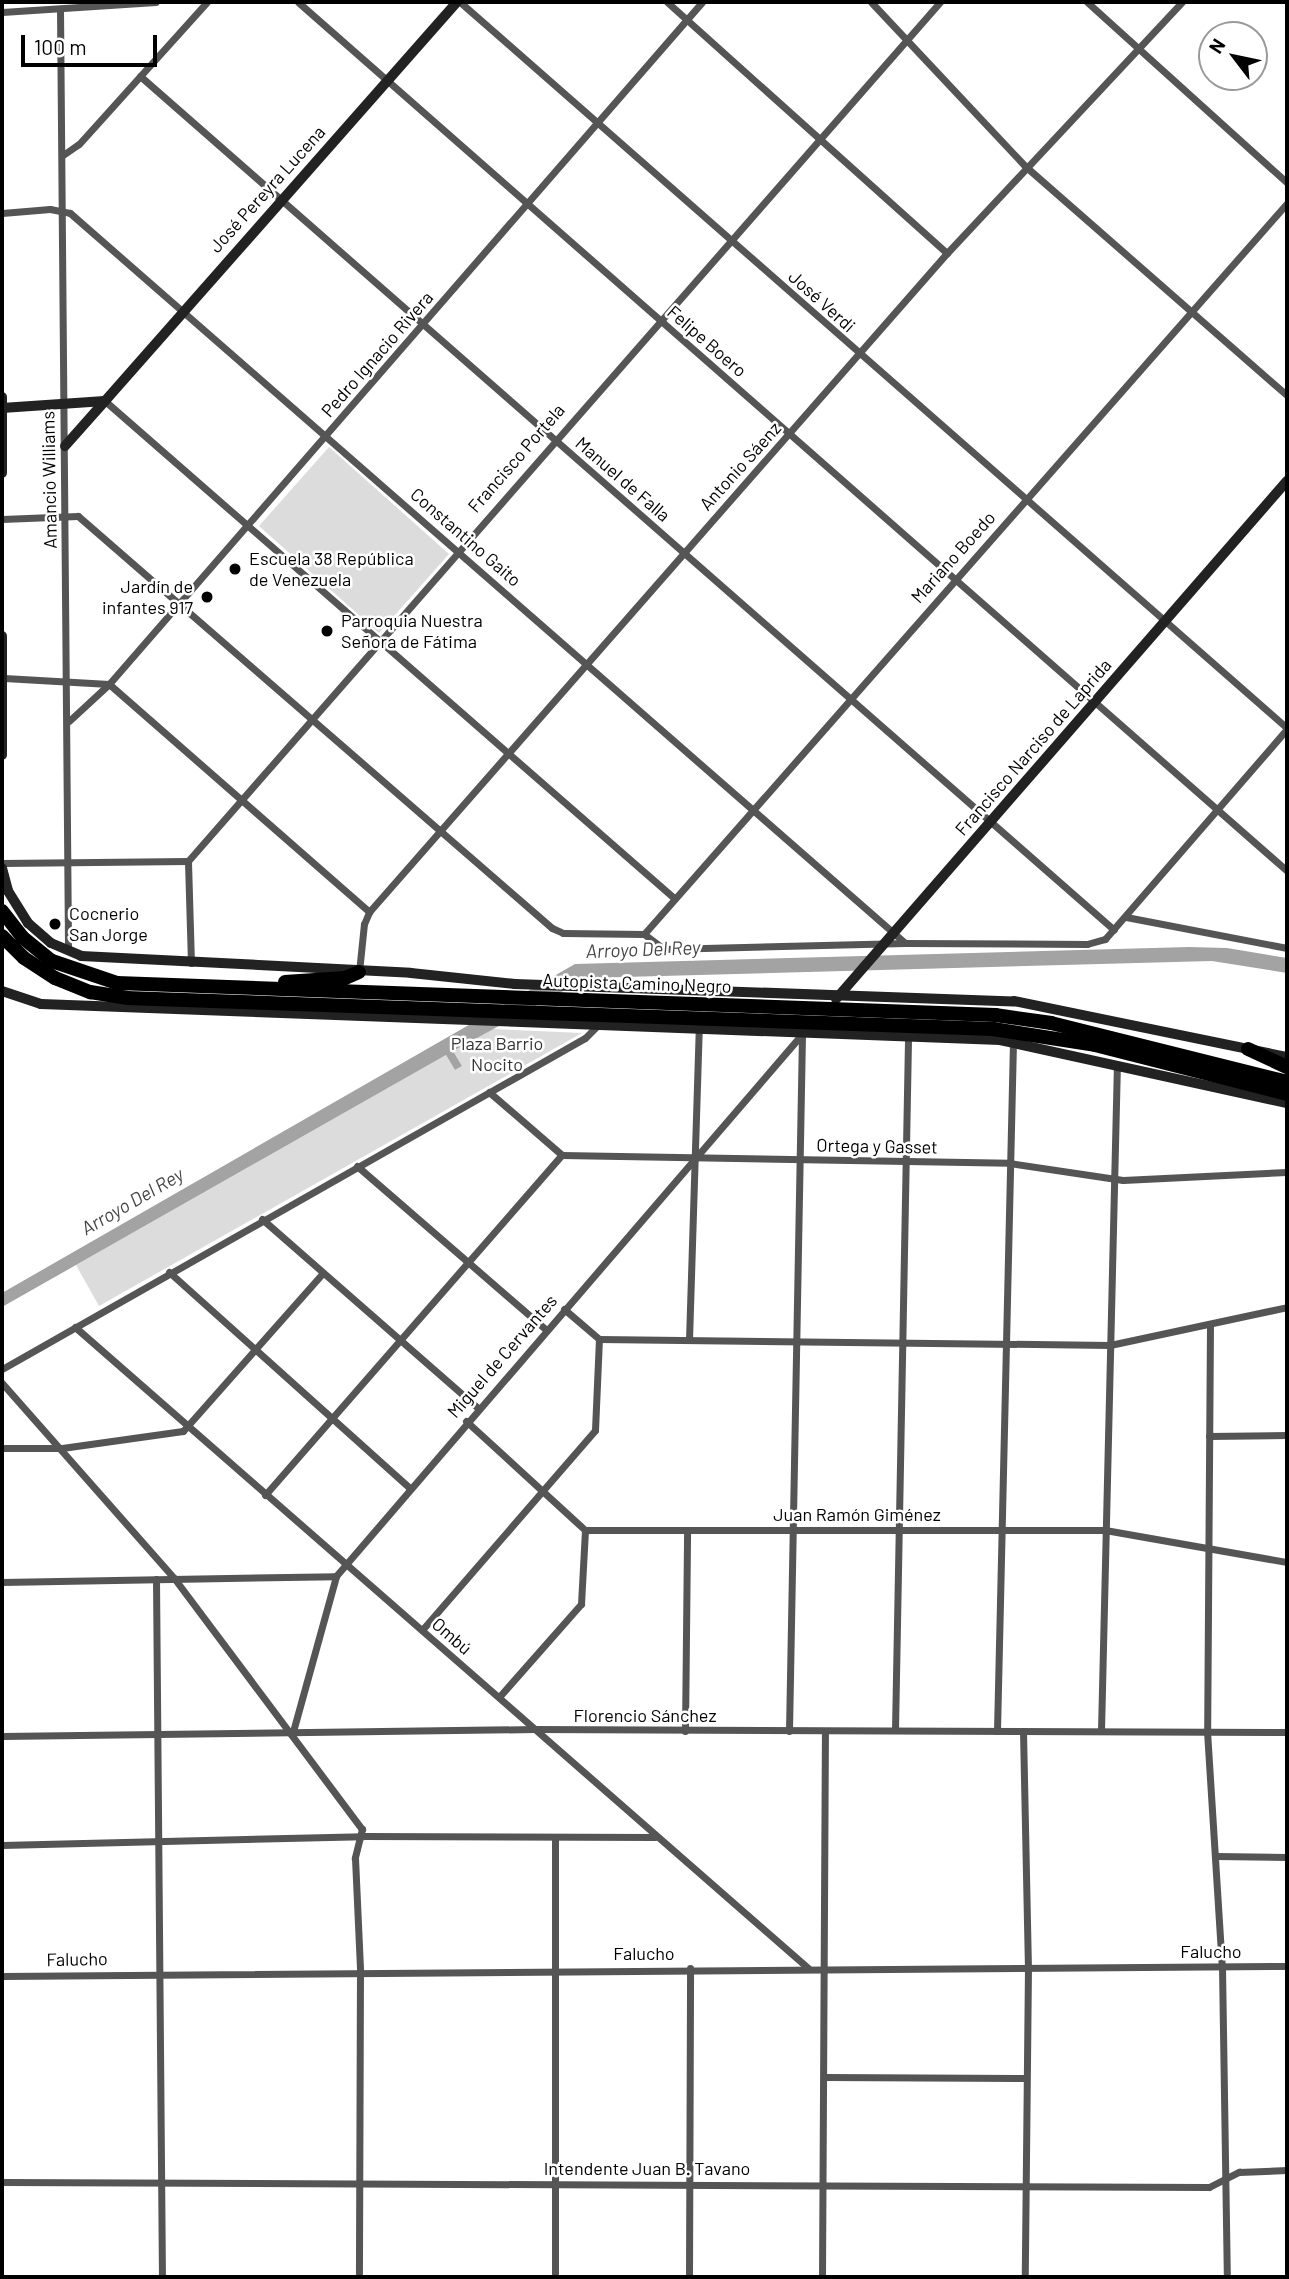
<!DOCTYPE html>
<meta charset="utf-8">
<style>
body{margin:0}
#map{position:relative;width:1289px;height:2279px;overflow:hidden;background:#fff;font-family:Barlow,sans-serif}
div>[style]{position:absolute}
.green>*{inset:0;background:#dcdcdc}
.water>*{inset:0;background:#a3a3a3}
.street>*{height:7px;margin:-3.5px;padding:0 3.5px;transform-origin:3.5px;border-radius:3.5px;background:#555}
.secondary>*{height:10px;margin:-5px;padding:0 5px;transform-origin:5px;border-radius:5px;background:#222}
.highway>*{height:14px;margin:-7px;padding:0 7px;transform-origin:7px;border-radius:7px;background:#000}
.dots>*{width:19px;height:19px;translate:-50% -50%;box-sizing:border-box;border:4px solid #fff;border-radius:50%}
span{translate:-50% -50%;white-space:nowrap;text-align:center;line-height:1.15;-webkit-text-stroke:5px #fff;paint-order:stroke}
.street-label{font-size:18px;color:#000}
.poi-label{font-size:18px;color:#000}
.left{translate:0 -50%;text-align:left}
.right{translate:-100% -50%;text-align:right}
.park-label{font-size:18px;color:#333}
.water-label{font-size:19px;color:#444;font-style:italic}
.frame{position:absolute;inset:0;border:4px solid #000;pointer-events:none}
.north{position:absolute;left:1198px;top:21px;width:70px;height:70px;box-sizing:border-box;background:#fff;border:2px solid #999;border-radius:50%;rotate:302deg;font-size:19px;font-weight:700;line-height:28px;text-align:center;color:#000}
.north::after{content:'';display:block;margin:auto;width:24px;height:32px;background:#000;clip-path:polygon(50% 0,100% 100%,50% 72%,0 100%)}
.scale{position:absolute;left:21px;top:35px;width:136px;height:32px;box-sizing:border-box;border:4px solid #000;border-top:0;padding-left:9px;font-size:21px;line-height:24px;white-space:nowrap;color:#000;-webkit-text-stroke:5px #fff;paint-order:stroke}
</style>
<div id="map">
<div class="green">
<i style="clip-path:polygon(329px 447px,449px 554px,379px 633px,259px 526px)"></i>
<i style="clip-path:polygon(492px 1029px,582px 1033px,99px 1306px,76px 1265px,446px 1055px,455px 1070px,462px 1066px,453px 1051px)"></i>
</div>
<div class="water">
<i style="clip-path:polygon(1189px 947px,1227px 948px,1287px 958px,1287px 973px,1212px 961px,587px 978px,453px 1051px,462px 1066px,455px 1070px,446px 1055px,2px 1307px,2px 1293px,575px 964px)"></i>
</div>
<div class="street">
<i style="left:298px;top:2px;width:1317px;rotate:41.3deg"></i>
<i style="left:460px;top:2px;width:1100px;rotate:41.28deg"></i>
<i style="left:667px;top:2px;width:376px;rotate:41.9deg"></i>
<i style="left:871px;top:2px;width:225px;rotate:46.8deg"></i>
<i style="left:1025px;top:166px;width:348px;rotate:41.2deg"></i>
<i style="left:1087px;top:2px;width:270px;rotate:42.1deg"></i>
<i style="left:60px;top:9px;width:942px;rotate:89.51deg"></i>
<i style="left:2px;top:12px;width:154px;rotate:-3.7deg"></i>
<i style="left:140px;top:76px;width:1295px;rotate:41.24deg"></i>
<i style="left:63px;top:155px;width:19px;rotate:-35deg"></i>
<i style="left:79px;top:144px;width:191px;rotate:-48deg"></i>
<i style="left:2px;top:213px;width:48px;rotate:-4.8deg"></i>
<i style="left:50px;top:209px;width:20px;rotate:11deg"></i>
<i style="left:70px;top:213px;width:1109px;rotate:41.16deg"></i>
<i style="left:905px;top:943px;width:182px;rotate:0.3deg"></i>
<i style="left:1087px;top:944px;width:19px;rotate:-16deg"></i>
<i style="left:1105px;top:939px;width:278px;rotate:-49.1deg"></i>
<i style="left:105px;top:401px;width:755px;rotate:41.14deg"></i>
<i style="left:2px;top:519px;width:76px;rotate:-2.3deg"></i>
<i style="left:78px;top:516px;width:628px;rotate:41deg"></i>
<i style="left:552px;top:928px;width:12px;rotate:24deg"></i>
<i style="left:563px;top:933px;width:81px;rotate:0.7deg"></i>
<i style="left:4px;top:678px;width:105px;rotate:3.3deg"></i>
<i style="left:109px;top:684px;width:346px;rotate:41.2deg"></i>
<i style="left:69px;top:721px;width:54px;rotate:-42.8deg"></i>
<i style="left:109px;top:684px;width:904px;rotate:-48.99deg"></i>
<i style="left:2px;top:863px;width:186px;rotate:-0.6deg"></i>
<i style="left:1126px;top:917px;width:164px;rotate:10.9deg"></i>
<i style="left:644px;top:934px;width:974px;rotate:-48.66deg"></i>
<i style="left:644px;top:934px;width:25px;rotate:37deg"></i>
<i style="left:664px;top:949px;width:241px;rotate:-1.4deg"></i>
<i style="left:191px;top:963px;width:102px;rotate:-91.7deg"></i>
<i style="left:188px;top:861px;width:1142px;rotate:-48.8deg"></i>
<i style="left:359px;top:972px;width:48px;rotate:-84.1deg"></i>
<i style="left:364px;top:924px;width:13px;rotate:-67deg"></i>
<i style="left:369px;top:912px;width:877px;rotate:-48.75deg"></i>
<i style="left:947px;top:253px;width:344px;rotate:-46.9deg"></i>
<i style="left:489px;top:1092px;width:96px;rotate:40.8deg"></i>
<i style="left:562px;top:1155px;width:447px;rotate:1deg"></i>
<i style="left:1009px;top:1163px;width:115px;rotate:8.5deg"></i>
<i style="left:1123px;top:1180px;width:164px;rotate:-2.8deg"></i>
<i style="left:357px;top:1166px;width:250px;rotate:40.9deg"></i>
<i style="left:262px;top:1219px;width:286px;rotate:41.2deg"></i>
<i style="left:169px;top:1272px;width:324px;rotate:41.9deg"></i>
<i style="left:564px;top:1309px;width:46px;rotate:40.6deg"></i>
<i style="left:599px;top:1339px;width:511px;rotate:0.67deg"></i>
<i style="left:1110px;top:1345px;width:181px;rotate:-12.1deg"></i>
<i style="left:1210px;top:1324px;width:407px;rotate:90.4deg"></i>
<i style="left:1207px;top:1731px;width:236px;rotate:86.4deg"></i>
<i style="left:1222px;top:1967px;width:310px;rotate:89.1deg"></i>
<i style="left:75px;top:1327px;width:974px;rotate:41.17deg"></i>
<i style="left:689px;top:1340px;width:310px;rotate:-88.2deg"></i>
<i style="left:2px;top:1369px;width:670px;rotate:-29.59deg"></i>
<i style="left:585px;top:1038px;width:18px;rotate:-45deg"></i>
<i style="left:2px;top:1383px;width:260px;rotate:48.6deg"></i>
<i style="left:174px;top:1578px;width:314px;rotate:53.2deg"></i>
<i style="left:362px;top:1829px;width:30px;rotate:104deg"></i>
<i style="left:355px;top:1858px;width:112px;rotate:87.4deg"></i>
<i style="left:360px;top:1970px;width:307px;rotate:90.2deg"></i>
<i style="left:466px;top:1421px;width:161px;rotate:42.5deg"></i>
<i style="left:585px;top:1530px;width:520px"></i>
<i style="left:1105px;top:1530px;width:185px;rotate:10deg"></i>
<i style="left:1209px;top:1436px;width:78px;rotate:-0.7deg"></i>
<i style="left:2px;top:1448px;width:60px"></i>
<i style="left:62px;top:1448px;width:122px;rotate:-8deg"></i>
<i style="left:183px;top:1431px;width:211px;rotate:-48.5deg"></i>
<i style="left:265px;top:1495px;width:451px;rotate:-48.9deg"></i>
<i style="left:156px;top:1579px;width:698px;rotate:89.51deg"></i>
<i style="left:2px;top:1582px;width:334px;rotate:-1deg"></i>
<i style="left:422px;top:1630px;width:264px;rotate:-49.1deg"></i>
<i style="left:595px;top:1430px;width:91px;rotate:-87.5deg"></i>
<i style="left:499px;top:1697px;width:124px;rotate:-48.6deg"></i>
<i style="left:581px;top:1604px;width:74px;rotate:-86.9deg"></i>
<i style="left:895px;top:1730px;width:691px;rotate:-88.92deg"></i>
<i style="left:685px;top:1731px;width:200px;rotate:-89.4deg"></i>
<i style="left:789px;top:1731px;width:697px;rotate:-88.93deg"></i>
<i style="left:997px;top:1731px;width:690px;rotate:-88.67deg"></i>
<i style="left:1023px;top:1731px;width:236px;rotate:88.8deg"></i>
<i style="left:1028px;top:1967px;width:310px;rotate:90.6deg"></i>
<i style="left:1101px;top:1731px;width:667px;rotate:-88.63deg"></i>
<i style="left:292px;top:1735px;width:165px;rotate:-74.5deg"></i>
<i style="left:336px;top:1576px;width:715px;rotate:-49.31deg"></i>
<i style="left:2px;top:1736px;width:532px;rotate:-0.75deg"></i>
<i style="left:534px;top:1729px;width:753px;rotate:0.23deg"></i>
<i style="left:555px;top:1838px;width:439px;rotate:90deg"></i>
<i style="left:2px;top:1845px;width:361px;rotate:-1.4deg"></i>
<i style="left:363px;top:1836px;width:292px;rotate:0.2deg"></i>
<i style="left:1216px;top:1856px;width:71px;rotate:0.8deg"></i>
<i style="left:2px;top:1976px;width:1285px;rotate:-0.45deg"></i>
<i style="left:825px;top:2077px;width:200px;rotate:0.3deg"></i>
<i style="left:2px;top:2182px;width:1207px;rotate:0.24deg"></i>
<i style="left:1209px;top:2187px;width:34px;rotate:-27deg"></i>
<i style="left:1239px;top:2172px;width:48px;rotate:-2.4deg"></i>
<i style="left:689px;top:2277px;width:309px;rotate:-89.8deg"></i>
<i style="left:822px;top:2277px;width:546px;rotate:-89.69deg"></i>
</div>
<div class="secondary">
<i style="left:2px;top:397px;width:76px;rotate:90deg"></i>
<i style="left:2px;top:408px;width:103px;rotate:-3.9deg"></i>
<i style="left:105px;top:401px;width:532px;rotate:-48.58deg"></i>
<i style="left:65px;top:446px;width:60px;rotate:-48.4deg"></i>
<i style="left:2px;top:636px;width:119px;rotate:90deg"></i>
<i style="left:2px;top:868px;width:24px;rotate:75deg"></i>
<i style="left:8px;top:891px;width:38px;rotate:58deg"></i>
<i style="left:28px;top:923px;width:30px;rotate:41deg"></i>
<i style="left:51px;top:943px;width:33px;rotate:23deg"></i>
<i style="left:81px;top:956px;width:330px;rotate:2.9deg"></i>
<i style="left:411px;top:973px;width:105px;rotate:6deg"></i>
<i style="left:515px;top:984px;width:499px;rotate:2deg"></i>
<i style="left:1014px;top:1001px;width:279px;rotate:11.6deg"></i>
<i style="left:2px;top:991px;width:41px;rotate:18.4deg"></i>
<i style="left:41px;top:1004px;width:960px;rotate:2.15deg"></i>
<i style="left:1000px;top:1040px;width:294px;rotate:12.4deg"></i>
<i style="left:836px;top:999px;width:687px;rotate:-48.96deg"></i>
</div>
<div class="highway">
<i style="left:2px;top:911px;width:33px;rotate:52deg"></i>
<i style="left:22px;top:937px;width:38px;rotate:39deg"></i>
<i style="left:52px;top:961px;width:69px;rotate:18.7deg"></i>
<i style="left:117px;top:983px;width:879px;rotate:2.09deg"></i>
<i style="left:995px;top:1015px;width:57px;rotate:8.1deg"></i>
<i style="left:1051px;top:1023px;width:243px;rotate:14deg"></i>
<i style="left:2px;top:936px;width:31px;rotate:45deg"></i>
<i style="left:24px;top:958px;width:37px;rotate:33deg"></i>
<i style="left:55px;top:978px;width:38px;rotate:22deg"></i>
<i style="left:90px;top:992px;width:37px;rotate:9deg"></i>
<i style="left:127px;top:998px;width:867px;rotate:2.05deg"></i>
<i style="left:993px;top:1029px;width:103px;rotate:8.9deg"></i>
<i style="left:1095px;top:1045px;width:198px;rotate:14.3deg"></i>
<i style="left:285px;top:982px;width:60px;rotate:-3.8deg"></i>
<i style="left:345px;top:978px;width:15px;rotate:-23deg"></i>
<i style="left:1248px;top:1049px;width:43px;rotate:24.8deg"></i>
</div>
<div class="dots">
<i style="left:235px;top:569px;background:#000"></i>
<i style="left:207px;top:597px;background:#000"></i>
<i style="left:327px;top:631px;background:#000"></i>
<i style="left:55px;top:924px;background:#000"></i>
</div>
<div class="street-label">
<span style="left:267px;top:189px;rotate:-48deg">José Pereyra Lucena</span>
<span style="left:822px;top:301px;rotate:42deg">José Verdi</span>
<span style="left:707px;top:341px;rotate:41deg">Felipe Boero</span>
<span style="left:377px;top:354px;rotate:-49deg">Pedro Ignacio Rivera</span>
<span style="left:516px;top:458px;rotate:-49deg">Francisco Portela</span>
<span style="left:740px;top:466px;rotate:-48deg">Antonio Sáenz</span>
<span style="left:623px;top:479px;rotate:41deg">Manuel de Falla</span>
<span style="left:49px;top:480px;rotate:-91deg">Amancio Williams</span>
<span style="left:466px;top:537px;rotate:41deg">Constantino Gaito</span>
<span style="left:953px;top:557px;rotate:-48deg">Mariano Boedo</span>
<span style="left:1033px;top:747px;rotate:-49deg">Francisco Narciso de Laprida</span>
<span style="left:637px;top:983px;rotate:2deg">Autopista Camino Negro</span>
<span style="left:877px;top:1146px;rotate:1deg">Ortega y Gasset</span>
<span style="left:502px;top:1356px;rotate:-49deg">Miguel de Cervantes</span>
<span style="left:857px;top:1514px">Juan Ramón Giménez</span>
<span style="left:452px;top:1636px;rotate:41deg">Ombú</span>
<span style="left:645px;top:1715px">Florencio Sánchez</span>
<span style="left:1211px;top:1951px">Falucho</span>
<span style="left:644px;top:1953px">Falucho</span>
<span style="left:77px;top:1959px;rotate:-1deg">Falucho</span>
<span style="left:647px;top:2168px">Intendente Juan B. Tavano</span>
</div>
<div class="poi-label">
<span class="left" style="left:249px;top:569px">Escuela 38 República<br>de Venezuela</span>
<span class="right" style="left:193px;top:597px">Jardín de<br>infantes 917</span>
<span class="left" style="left:341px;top:631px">Parroquia Nuestra<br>Señora de Fátima</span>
<span class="left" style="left:69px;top:924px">Cocnerio<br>San Jorge</span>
</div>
<div class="park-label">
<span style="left:497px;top:1054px">Plaza Barrio<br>Nocito</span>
</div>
<div class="water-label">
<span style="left:643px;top:949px;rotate:-2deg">Arroyo Del Rey</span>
<span style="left:132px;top:1201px;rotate:-30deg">Arroyo Del Rey</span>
</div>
<div class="frame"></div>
<div class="north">N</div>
<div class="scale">100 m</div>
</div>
